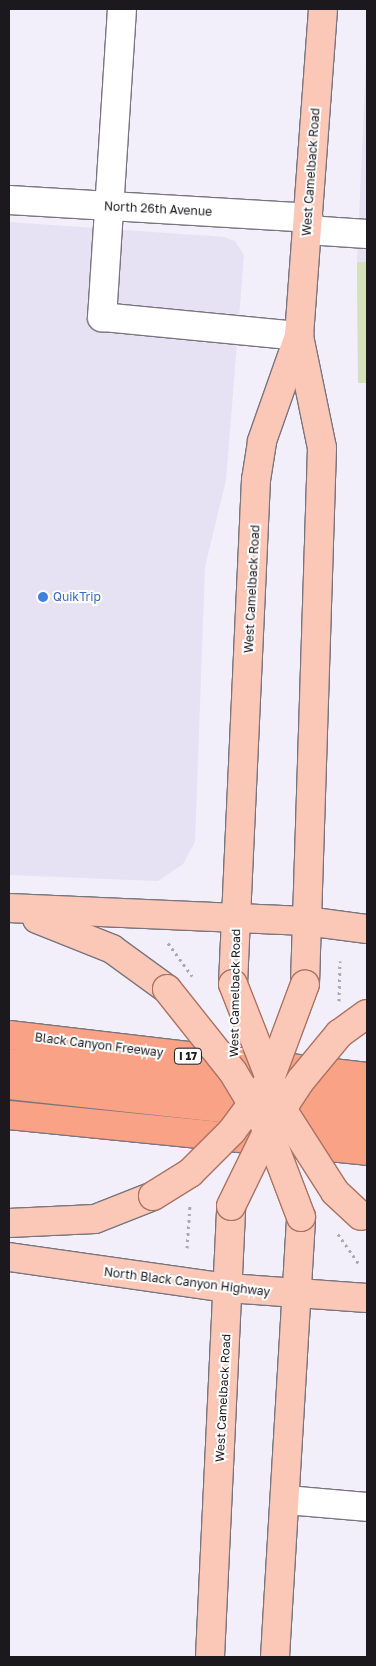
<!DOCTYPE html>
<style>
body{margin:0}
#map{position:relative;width:376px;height:1666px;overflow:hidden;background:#f2eefa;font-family:"Golos Text",sans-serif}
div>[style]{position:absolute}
.built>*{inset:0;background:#e7e1f4}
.green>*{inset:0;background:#d4e1ba}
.path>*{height:3px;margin-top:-1.5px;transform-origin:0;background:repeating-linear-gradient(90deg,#aba8b2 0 2.5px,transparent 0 6.5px)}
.roads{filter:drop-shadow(1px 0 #78757f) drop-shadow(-1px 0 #78757f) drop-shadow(0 1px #78757f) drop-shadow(0 -1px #78757f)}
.minor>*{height:28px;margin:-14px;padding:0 14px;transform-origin:14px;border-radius:14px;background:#fff}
.major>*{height:28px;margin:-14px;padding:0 14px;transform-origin:14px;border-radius:14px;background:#fbc7b6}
.highway>*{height:28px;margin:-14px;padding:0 14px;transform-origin:14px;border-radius:14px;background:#f9a286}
.bridges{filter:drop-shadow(1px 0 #ab7261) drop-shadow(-1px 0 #ab7261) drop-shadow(0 1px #ab7261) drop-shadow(0 -1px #ab7261)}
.major-bridge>*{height:28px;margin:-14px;padding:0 14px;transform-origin:14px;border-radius:14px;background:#fbc7b6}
.dots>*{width:14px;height:14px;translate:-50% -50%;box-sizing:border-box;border:2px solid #fff;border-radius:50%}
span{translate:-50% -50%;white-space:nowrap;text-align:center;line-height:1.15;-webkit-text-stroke:4px #fff;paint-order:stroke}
.shield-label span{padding:1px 4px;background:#fff;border:1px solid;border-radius:4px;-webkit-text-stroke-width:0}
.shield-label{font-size:11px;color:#1b191d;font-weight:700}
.street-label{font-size:12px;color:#1b191d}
.shop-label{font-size:12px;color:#366cbe}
.left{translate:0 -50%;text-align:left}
.frame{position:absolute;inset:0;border:10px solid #1b191d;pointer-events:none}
</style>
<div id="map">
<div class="built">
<i style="clip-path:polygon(367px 40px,367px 383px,358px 383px,357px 262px)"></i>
<i style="clip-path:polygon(9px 222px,224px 237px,235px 241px,244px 255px,226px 480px,205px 567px,195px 842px,183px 864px,158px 881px,9px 875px)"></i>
</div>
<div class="green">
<i style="clip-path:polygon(357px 262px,367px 262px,367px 383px,358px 383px)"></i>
</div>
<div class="path">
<i style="left:168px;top:943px;width:41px;rotate:54deg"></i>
<i style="left:339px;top:1001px;width:40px;rotate:-88.6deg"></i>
<i style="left:338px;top:1234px;width:37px;rotate:55deg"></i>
<i style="left:187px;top:1248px;width:43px;rotate:-86deg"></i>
</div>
<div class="roads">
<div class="minor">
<i style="left:122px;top:9px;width:309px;rotate:93.7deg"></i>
<i style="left:102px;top:317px;width:198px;rotate:5.5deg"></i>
<i style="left:9px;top:200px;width:300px;rotate:3.4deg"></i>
<i style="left:307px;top:230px;width:60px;rotate:3.8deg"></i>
<i style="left:286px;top:1500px;width:81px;rotate:4.9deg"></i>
</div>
<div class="major">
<i style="left:299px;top:336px;width:114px;rotate:78.4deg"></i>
<i style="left:322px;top:448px;width:536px;rotate:91.82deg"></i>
<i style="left:9px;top:908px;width:297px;rotate:2.5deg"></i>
<i style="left:306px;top:921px;width:62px;rotate:7.5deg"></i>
<i style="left:37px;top:919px;width:81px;rotate:21.8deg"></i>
<i style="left:112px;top:949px;width:68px;rotate:36deg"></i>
<i style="left:233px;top:984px;width:505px;rotate:-87.39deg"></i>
<i style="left:256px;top:480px;width:39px;rotate:-81deg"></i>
<i style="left:262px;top:441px;width:111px;rotate:-70.6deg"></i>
<i style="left:299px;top:336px;width:328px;rotate:-85.8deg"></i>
<i style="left:9px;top:1223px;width:86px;rotate:-2.7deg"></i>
<i style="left:95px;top:1219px;width:62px;rotate:-21.6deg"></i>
<i style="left:9px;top:1257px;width:221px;rotate:8.1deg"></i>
<i style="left:228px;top:1288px;width:139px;rotate:4.1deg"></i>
<i style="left:210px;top:1657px;width:451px;rotate:-87.3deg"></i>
<i style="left:275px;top:1657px;width:441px;rotate:-86.6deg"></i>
</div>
<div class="highway">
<i style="left:9px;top:1035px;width:360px;rotate:6.7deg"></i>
<i style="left:9px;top:1063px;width:360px;rotate:5.6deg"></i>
<i style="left:9px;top:1085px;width:360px;rotate:6.2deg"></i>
<i style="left:9px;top:1115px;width:360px;rotate:5.7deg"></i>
</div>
</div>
<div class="bridges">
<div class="major-bridge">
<i style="left:233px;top:984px;width:134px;rotate:68.6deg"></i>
<i style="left:282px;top:1109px;width:98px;rotate:57.4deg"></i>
<i style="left:335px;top:1192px;width:35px;rotate:43deg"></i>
<i style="left:167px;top:989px;width:106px;rotate:51.5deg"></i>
<i style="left:233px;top:1072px;width:68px;rotate:58.9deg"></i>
<i style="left:268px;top:1130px;width:93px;rotate:69.2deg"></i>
<i style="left:153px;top:1196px;width:44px;rotate:-31.9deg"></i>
<i style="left:190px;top:1173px;width:59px;rotate:-45deg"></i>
<i style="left:232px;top:1131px;width:62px;rotate:-53.5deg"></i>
<i style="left:269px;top:1081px;width:103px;rotate:-69.6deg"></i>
<i style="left:231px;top:1206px;width:85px;rotate:-64deg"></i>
<i style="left:268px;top:1130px;width:60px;rotate:-56.6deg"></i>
<i style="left:301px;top:1080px;width:60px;rotate:-50.4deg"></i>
<i style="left:339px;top:1034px;width:34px;rotate:-36deg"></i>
</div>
</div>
<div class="dots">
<i style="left:43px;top:597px;background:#3f7fe0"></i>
</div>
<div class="shield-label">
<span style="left:188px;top:1056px">I 17</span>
</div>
<div class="street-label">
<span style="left:311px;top:172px;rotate:-86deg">West Camelback Road</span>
<span style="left:158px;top:209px;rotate:3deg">North 26th Avenue</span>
<span style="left:252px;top:589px;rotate:-87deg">West Camelback Road</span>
<span style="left:235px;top:993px;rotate:-89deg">West Camelback Road</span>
<span style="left:99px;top:1045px;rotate:7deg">Black Canyon Freeway</span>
<span style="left:187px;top:1282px;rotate:7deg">North Black Canyon Highway</span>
<span style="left:223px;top:1398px;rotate:-87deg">West Camelback Road</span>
</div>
<div class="shop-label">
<span class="left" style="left:53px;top:597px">QuikTrip</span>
</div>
<div class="frame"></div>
</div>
